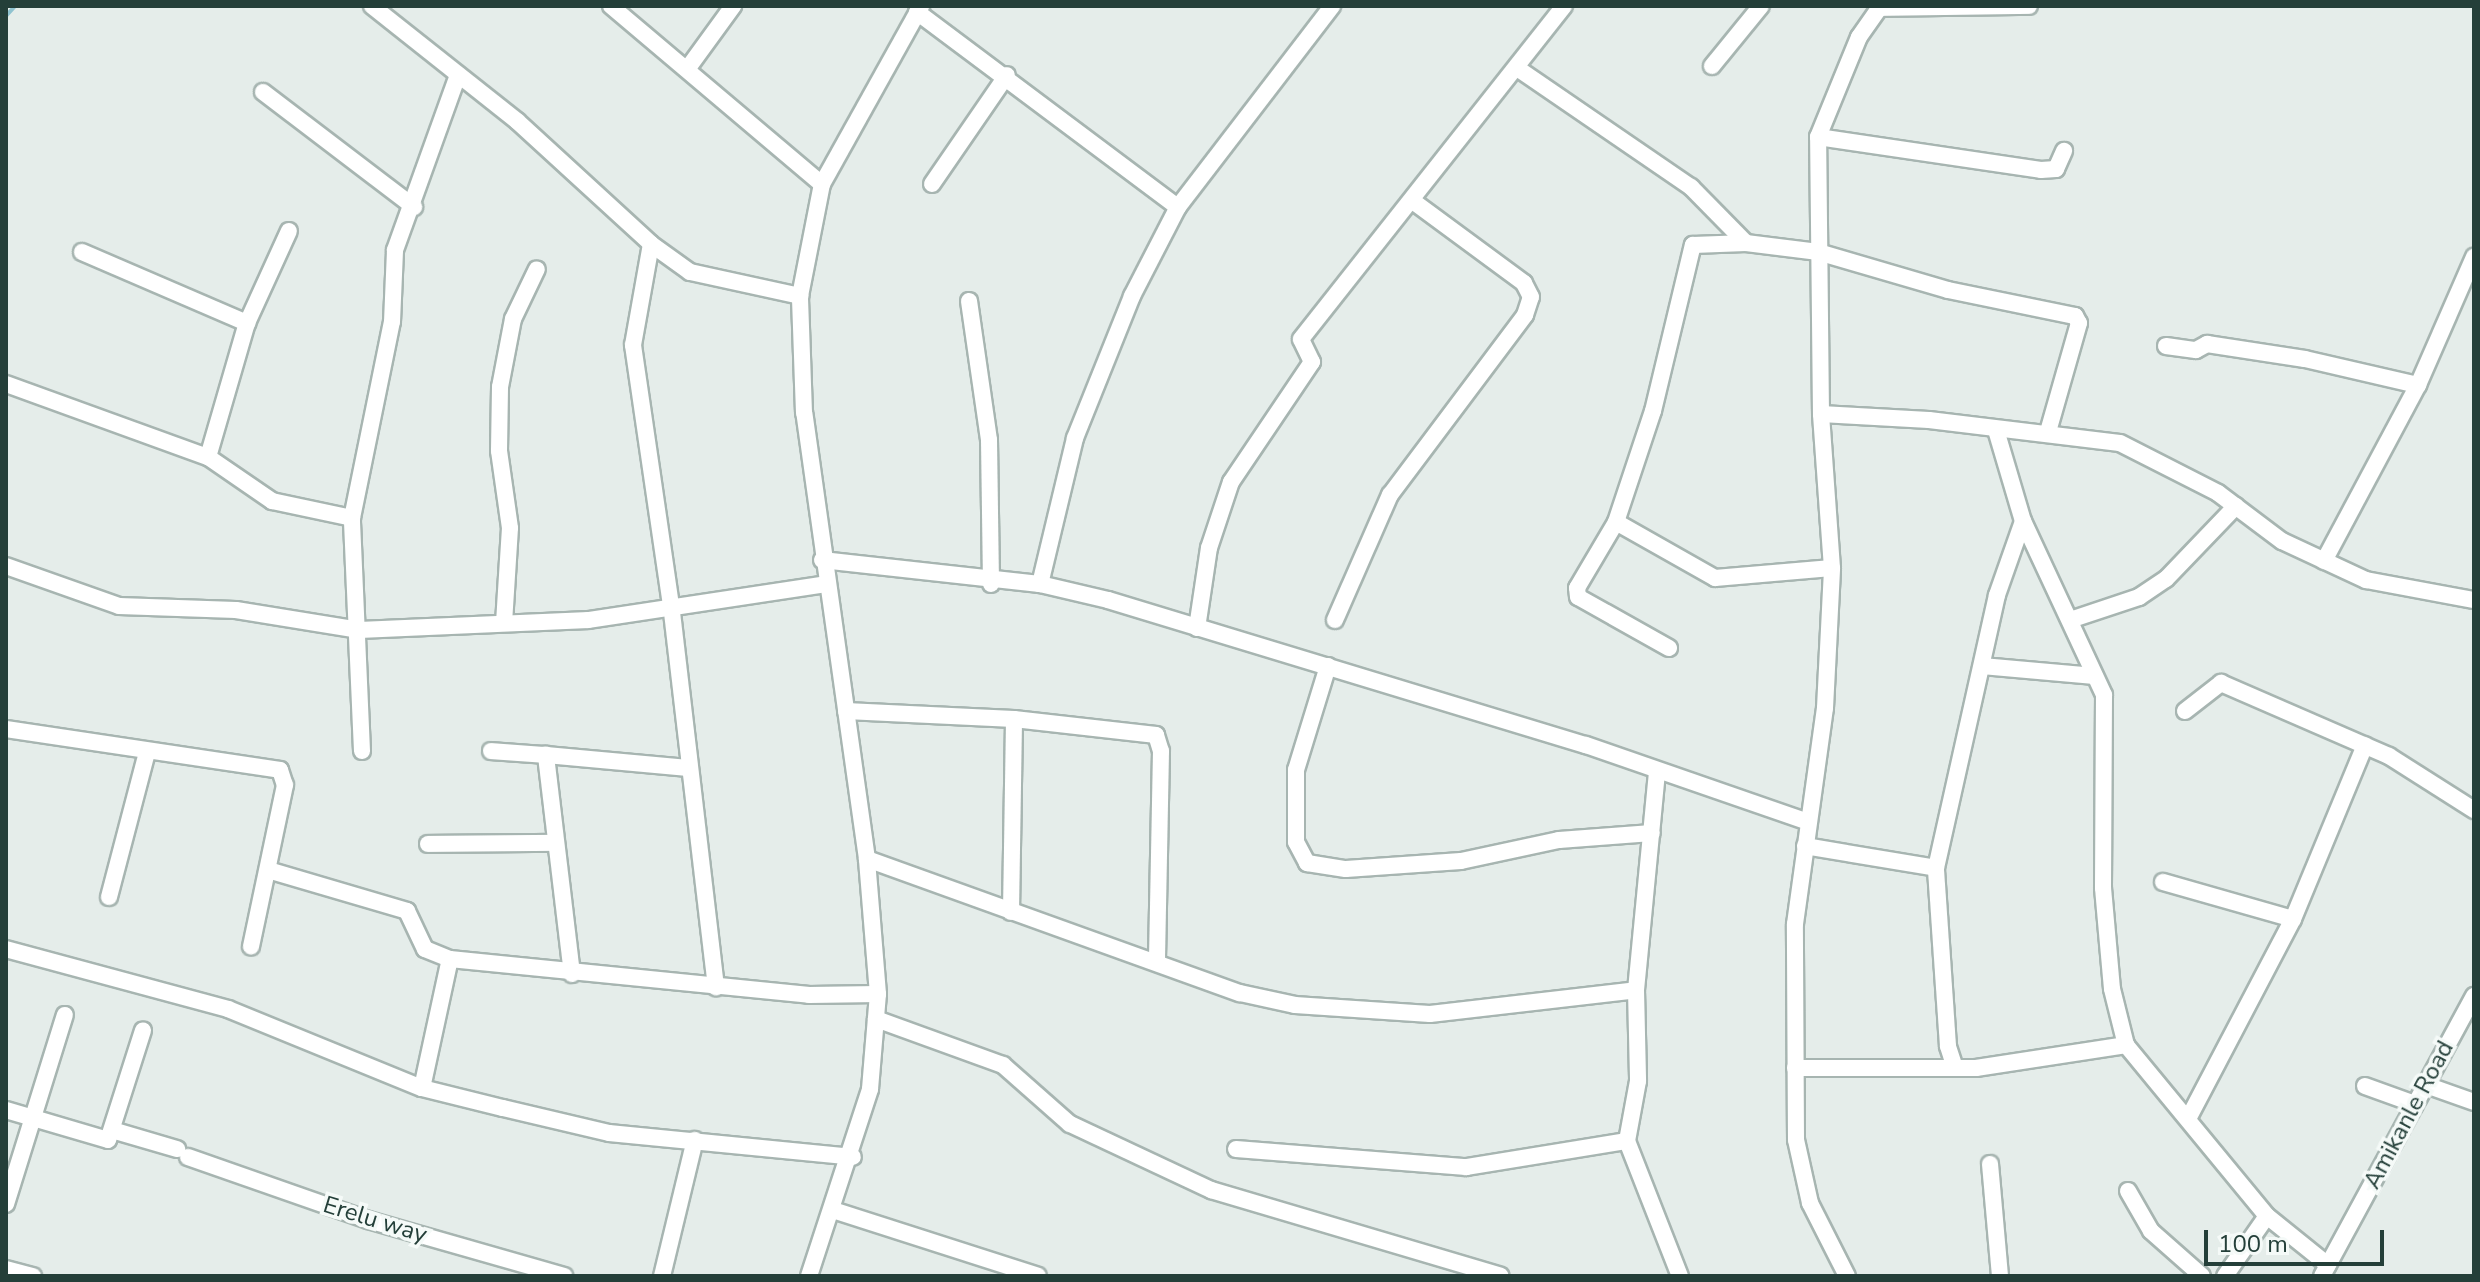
<!DOCTYPE html>
<style>
body{margin:0}
#map{position:relative;width:2480px;height:1282px;overflow:hidden;background:#e5edea;font-family:"Nunito Sans",sans-serif}
div>[style]{position:absolute}
.stream>*{height:4px;margin:-2px;padding:0 2px;transform-origin:2px;border-radius:2px;background:#8fc3d0}
.roads{filter:drop-shadow(2px 0 #a7b5b1) drop-shadow(-2px 0 #a7b5b1) drop-shadow(0 2px #a7b5b1) drop-shadow(0 -2px #a7b5b1)}
.minor>*{height:16px;margin:-8px;padding:0 8px;transform-origin:8px;border-radius:8px;background:#fff}
span{translate:-50% -50%;white-space:nowrap;text-align:center;line-height:1.15;-webkit-text-stroke:7px #f5faf8;paint-order:stroke}
.street-label{font-size:24px;color:#243f39}
.frame{position:absolute;inset:0;border:8px solid #243f39;pointer-events:none}
.scale{position:absolute;left:2204px;top:1230px;width:180px;height:36px;box-sizing:border-box;border:4px solid #243f39;border-top:0;padding-left:10px;font-size:24px;line-height:28px;white-space:nowrap;color:#243f39;-webkit-text-stroke:6px #f5faf8;paint-order:stroke}
</style>
<div id="map">
<div class="stream">
<i style="left:6px;top:16px;width:13px;rotate:-48deg"></i>
</div>
<div class="roads">
<div class="minor">
<i style="left:372px;top:6px;width:185px;rotate:38.4deg"></i>
<i style="left:517px;top:121px;width:182px;rotate:42.5deg"></i>
<i style="left:651px;top:244px;width:48px;rotate:35.7deg"></i>
<i style="left:690px;top:272px;width:113px;rotate:12.3deg"></i>
<i style="left:611px;top:6px;width:276px;rotate:40.2deg"></i>
<i style="left:917px;top:12px;width:326px;rotate:36.8deg"></i>
<i style="left:1712px;top:66px;width:77px;rotate:-50.8deg"></i>
<i style="left:688px;top:68px;width:77px;rotate:-54deg"></i>
<i style="left:1517px;top:68px;width:211px;rotate:34.4deg"></i>
<i style="left:1691px;top:187px;width:78px;rotate:45.5deg"></i>
<i style="left:263px;top:92px;width:190px;rotate:37.3deg"></i>
<i style="left:1818px;top:137px;width:225px;rotate:8.4deg"></i>
<i style="left:2041px;top:170px;width:15px;rotate:-4deg"></i>
<i style="left:2056px;top:169px;width:20px;rotate:-66deg"></i>
<i style="left:932px;top:184px;width:132px;rotate:-55.5deg"></i>
<i style="left:651px;top:244px;width:103px;rotate:100.1deg"></i>
<i style="left:633px;top:345px;width:262px;rotate:81.7deg"></i>
<i style="left:671px;top:604px;width:386px;rotate:83.3deg"></i>
<i style="left:82px;top:252px;width:180px;rotate:23.3deg"></i>
<i style="left:969px;top:301px;width:140px;rotate:81.8deg"></i>
<i style="left:989px;top:440px;width:144px;rotate:89.2deg"></i>
<i style="left:2166px;top:346px;width:30px;rotate:8deg"></i>
<i style="left:2196px;top:350px;width:13px;rotate:-29deg"></i>
<i style="left:2207px;top:344px;width:99px;rotate:8.7deg"></i>
<i style="left:2305px;top:359px;width:116px;rotate:13deg"></i>
<i style="left:6px;top:384px;width:215px;rotate:19.9deg"></i>
<i style="left:208px;top:457px;width:78px;rotate:34.5deg"></i>
<i style="left:272px;top:501px;width:82px;rotate:12deg"></i>
<i style="left:1821px;top:414px;width:108px;rotate:3.2deg"></i>
<i style="left:1929px;top:420px;width:192px;rotate:6.9deg"></i>
<i style="left:2120px;top:443px;width:110px;rotate:27deg"></i>
<i style="left:2218px;top:493px;width:80px;rotate:36.9deg"></i>
<i style="left:2282px;top:541px;width:93px;rotate:24.9deg"></i>
<i style="left:2366px;top:580px;width:110px;rotate:10.5deg"></i>
<i style="left:1996px;top:430px;width:95px;rotate:73.5deg"></i>
<i style="left:2023px;top:521px;width:192px;rotate:65deg"></i>
<i style="left:2104px;top:695px;width:193px;rotate:90.3deg"></i>
<i style="left:2103px;top:888px;width:101px;rotate:84.9deg"></i>
<i style="left:2112px;top:989px;width:58px;rotate:76deg"></i>
<i style="left:208px;top:457px;width:140px;rotate:-73.8deg"></i>
<i style="left:247px;top:323px;width:101px;rotate:-65.5deg"></i>
<i style="left:1616px;top:522px;width:114px;rotate:29.5deg"></i>
<i style="left:1715px;top:578px;width:117px;rotate:-4.9deg"></i>
<i style="left:822px;top:560px;width:219px;rotate:6.3deg"></i>
<i style="left:1040px;top:584px;width:70px;rotate:13.2deg"></i>
<i style="left:1108px;top:600px;width:500px;rotate:16.9deg"></i>
<i style="left:1586px;top:745px;width:235px;rotate:19.1deg"></i>
<i style="left:2324px;top:561px;width:200px;rotate:-61.9deg"></i>
<i style="left:2418px;top:385px;width:140px;rotate:-66.4deg"></i>
<i style="left:6px;top:566px;width:120px;rotate:19.5deg"></i>
<i style="left:119px;top:606px;width:117px;rotate:2deg"></i>
<i style="left:236px;top:610px;width:125px;rotate:9.2deg"></i>
<i style="left:359px;top:630px;width:230px;rotate:-2.5deg"></i>
<i style="left:589px;top:620px;width:240px;rotate:-8.6deg"></i>
<i style="left:1040px;top:584px;width:150px;rotate:-76.5deg"></i>
<i style="left:1075px;top:438px;width:153px;rotate:-68.1deg"></i>
<i style="left:1132px;top:296px;width:100px;rotate:-62.7deg"></i>
<i style="left:1178px;top:207px;width:253px;rotate:-52.5deg"></i>
<i style="left:2073px;top:619px;width:70px;rotate:-18.4deg"></i>
<i style="left:2139px;top:597px;width:32px;rotate:-34deg"></i>
<i style="left:2166px;top:579px;width:101px;rotate:-46.2deg"></i>
<i style="left:1335px;top:620px;width:137px;rotate:-66.3deg"></i>
<i style="left:1390px;top:495px;width:225px;rotate:-53.1deg"></i>
<i style="left:1525px;top:315px;width:19px;rotate:-72deg"></i>
<i style="left:1531px;top:297px;width:16px;rotate:-117deg"></i>
<i style="left:1524px;top:283px;width:137px;rotate:-143.6deg"></i>
<i style="left:504px;top:623px;width:95px;rotate:-86.4deg"></i>
<i style="left:510px;top:528px;width:78px;rotate:-98.1deg"></i>
<i style="left:499px;top:451px;width:64px;rotate:-89.1deg"></i>
<i style="left:500px;top:387px;width:69px;rotate:-79.2deg"></i>
<i style="left:513px;top:319px;width:55px;rotate:-64.4deg"></i>
<i style="left:1197px;top:628px;width:81px;rotate:-81.5deg"></i>
<i style="left:1209px;top:548px;width:70px;rotate:-71.6deg"></i>
<i style="left:1231px;top:482px;width:145px;rotate:-56deg"></i>
<i style="left:1312px;top:362px;width:25px;rotate:-116deg"></i>
<i style="left:1301px;top:339px;width:424px;rotate:-51.7deg"></i>
<i style="left:1669px;top:648px;width:104px;rotate:-150.7deg"></i>
<i style="left:1578px;top:597px;width:9px;rotate:-96deg"></i>
<i style="left:1577px;top:588px;width:77px;rotate:-59.4deg"></i>
<i style="left:1616px;top:522px;width:117px;rotate:-71.6deg"></i>
<i style="left:1653px;top:411px;width:171px;rotate:-76.5deg"></i>
<i style="left:1693px;top:245px;width:53px;rotate:-2.2deg"></i>
<i style="left:1746px;top:243px;width:73px;rotate:7.1deg"></i>
<i style="left:1818px;top:252px;width:135px;rotate:16.3deg"></i>
<i style="left:1948px;top:290px;width:130px;rotate:11.6deg"></i>
<i style="left:2075px;top:316px;width:8px;rotate:60deg"></i>
<i style="left:2079px;top:323px;width:113px;rotate:105.9deg"></i>
<i style="left:1328px;top:666px;width:109px;rotate:107.1deg"></i>
<i style="left:1296px;top:770px;width:72px;rotate:90deg"></i>
<i style="left:1296px;top:842px;width:24px;rotate:62deg"></i>
<i style="left:1307px;top:863px;width:39px;rotate:9deg"></i>
<i style="left:1346px;top:869px;width:115px;rotate:-4deg"></i>
<i style="left:1461px;top:861px;width:100px;rotate:-12.1deg"></i>
<i style="left:1559px;top:840px;width:93px;rotate:-4.3deg"></i>
<i style="left:1982px;top:666px;width:113px;rotate:5.1deg"></i>
<i style="left:846px;top:711px;width:168px;rotate:2.7deg"></i>
<i style="left:1014px;top:719px;width:143px;rotate:6.4deg"></i>
<i style="left:1156px;top:735px;width:17px;rotate:73deg"></i>
<i style="left:1161px;top:751px;width:210px;rotate:91.1deg"></i>
<i style="left:2185px;top:711px;width:46px;rotate:-37.9deg"></i>
<i style="left:2221px;top:683px;width:183px;rotate:23.5deg"></i>
<i style="left:2389px;top:756px;width:101px;rotate:32.4deg"></i>
<i style="left:6px;top:729px;width:277px;rotate:8.5deg"></i>
<i style="left:280px;top:770px;width:16px;rotate:72deg"></i>
<i style="left:285px;top:785px;width:165px;rotate:101.9deg"></i>
<i style="left:362px;top:751px;width:233px;rotate:-92.5deg"></i>
<i style="left:352px;top:518px;width:200px;rotate:-78.5deg"></i>
<i style="left:392px;top:322px;width:72px;rotate:-87.6deg"></i>
<i style="left:395px;top:250px;width:186px;rotate:-70.2deg"></i>
<i style="left:491px;top:751px;width:55px;rotate:4.2deg"></i>
<i style="left:1657px;top:772px;width:219px;rotate:95.5deg"></i>
<i style="left:1636px;top:990px;width:91px;rotate:88.7deg"></i>
<i style="left:1638px;top:1081px;width:61px;rotate:100.4deg"></i>
<i style="left:1627px;top:1141px;width:145px;rotate:68.6deg"></i>
<i style="left:428px;top:844px;width:126px;rotate:-0.5deg"></i>
<i style="left:1805px;top:846px;width:133px;rotate:9.5deg"></i>
<i style="left:867px;top:859px;width:396px;rotate:19.8deg"></i>
<i style="left:1240px;top:993px;width:56px;rotate:12.3deg"></i>
<i style="left:1295px;top:1005px;width:135px;rotate:3.8deg"></i>
<i style="left:1430px;top:1014px;width:207px;rotate:-6.6deg"></i>
<i style="left:268px;top:870px;width:145px;rotate:16.4deg"></i>
<i style="left:407px;top:911px;width:42px;rotate:64.7deg"></i>
<i style="left:425px;top:949px;width:27px;rotate:22deg"></i>
<i style="left:450px;top:959px;width:361px;rotate:5.7deg"></i>
<i style="left:809px;top:995px;width:69px;rotate:-0.8deg"></i>
<i style="left:2163px;top:882px;width:135px;rotate:15.9deg"></i>
<i style="left:109px;top:897px;width:150px;rotate:-75.3deg"></i>
<i style="left:1011px;top:912px;width:193px;rotate:-89.1deg"></i>
<i style="left:6px;top:949px;width:230px;rotate:15.1deg"></i>
<i style="left:228px;top:1009px;width:209px;rotate:22.2deg"></i>
<i style="left:422px;top:1088px;width:83px;rotate:13.9deg"></i>
<i style="left:503px;top:1108px;width:109px;rotate:13.3deg"></i>
<i style="left:609px;top:1133px;width:245px;rotate:5.6deg"></i>
<i style="left:572px;top:974px;width:221px;rotate:-96.8deg"></i>
<i style="left:546px;top:755px;width:143px;rotate:5.2deg"></i>
<i style="left:876px;top:1019px;width:135px;rotate:19.9deg"></i>
<i style="left:1003px;top:1065px;width:89px;rotate:41.4deg"></i>
<i style="left:1070px;top:1124px;width:156px;rotate:25.1deg"></i>
<i style="left:1211px;top:1190px;width:302px;rotate:16.5deg"></i>
<i style="left:1795px;top:1068px;width:181px"></i>
<i style="left:1976px;top:1068px;width:152px;rotate:-8.7deg"></i>
<i style="left:2126px;top:1045px;width:222px;rotate:50.5deg"></i>
<i style="left:2267px;top:1216px;width:78px;rotate:38.8deg"></i>
<i style="left:1955px;top:1068px;width:23px;rotate:-108deg"></i>
<i style="left:1948px;top:1046px;width:178px;rotate:-93.9deg"></i>
<i style="left:1936px;top:868px;width:280px;rotate:-77.4deg"></i>
<i style="left:1997px;top:595px;width:78px;rotate:-70.6deg"></i>
<i style="left:2426px;top:1085px;width:51px;rotate:19.5deg"></i>
<i style="left:2365px;top:1086px;width:53px;rotate:19.8deg"></i>
<i style="left:422px;top:1088px;width:132px;rotate:-77.8deg"></i>
<i style="left:6px;top:1110px;width:106px;rotate:16.4deg"></i>
<i style="left:108px;top:1140px;width:115px;rotate:-72.3deg"></i>
<i style="left:2189px;top:1117px;width:224px;rotate:-62.3deg"></i>
<i style="left:2293px;top:919px;width:188px;rotate:-67.5deg"></i>
<i style="left:112px;top:1130px;width:68px;rotate:16.3deg"></i>
<i style="left:1236px;top:1149px;width:231px;rotate:4.5deg"></i>
<i style="left:1466px;top:1167px;width:163px;rotate:-9.2deg"></i>
<i style="left:188px;top:1157px;width:191px;rotate:19.3deg"></i>
<i style="left:368px;top:1220px;width:204px;rotate:15.9deg"></i>
<i style="left:1990px;top:1164px;width:112px;rotate:84.9deg"></i>
<i style="left:2128px;top:1191px;width:46px;rotate:60.1deg"></i>
<i style="left:2151px;top:1231px;width:68px;rotate:41.4deg"></i>
<i style="left:6px;top:1204px;width:198px;rotate:-72.7deg"></i>
<i style="left:833px;top:1210px;width:215px;rotate:17.8deg"></i>
<i style="left:6px;top:1269px;width:28px;rotate:15deg"></i>
<i style="left:662px;top:1276px;width:140px;rotate:-76.4deg"></i>
<i style="left:809px;top:1276px;width:197px;rotate:-71.9deg"></i>
<i style="left:870px;top:1089px;width:95px;rotate:-85.2deg"></i>
<i style="left:878px;top:994px;width:135px;rotate:-94.7deg"></i>
<i style="left:867px;top:859px;width:450px;rotate:-98deg"></i>
<i style="left:804px;top:413px;width:117px;rotate:-92deg"></i>
<i style="left:800px;top:296px;width:114px;rotate:-78.9deg"></i>
<i style="left:822px;top:184px;width:204px;rotate:-60.9deg"></i>
<i style="left:1847px;top:1276px;width:82px;rotate:-116.9deg"></i>
<i style="left:1810px;top:1203px;width:65px;rotate:-102.5deg"></i>
<i style="left:1796px;top:1140px;width:216px;rotate:-90.3deg"></i>
<i style="left:1795px;top:924px;width:218px;rotate:-82.1deg"></i>
<i style="left:1825px;top:708px;width:140px;rotate:-87.1deg"></i>
<i style="left:1832px;top:568px;width:154px;rotate:-94.1deg"></i>
<i style="left:1821px;top:414px;width:277px;rotate:-90.6deg"></i>
<i style="left:1818px;top:137px;width:108px;rotate:-67.7deg"></i>
<i style="left:1859px;top:37px;width:35px;rotate:-55deg"></i>
<i style="left:1879px;top:8px;width:150px;rotate:-0.8deg"></i>
<i style="left:2225px;top:1276px;width:73px;rotate:-55deg"></i>
<i style="left:2322px;top:1276px;width:319px;rotate:-61.5deg"></i>
</div>
</div>
<div class="street-label">
<span style="left:2409px;top:1115px;rotate:-62deg">Amikanle Road</span>
<span style="left:375px;top:1220px;rotate:17deg">Erelu way</span>
</div>
<div class="frame"></div>
<div class="scale">100 m</div>
</div>
